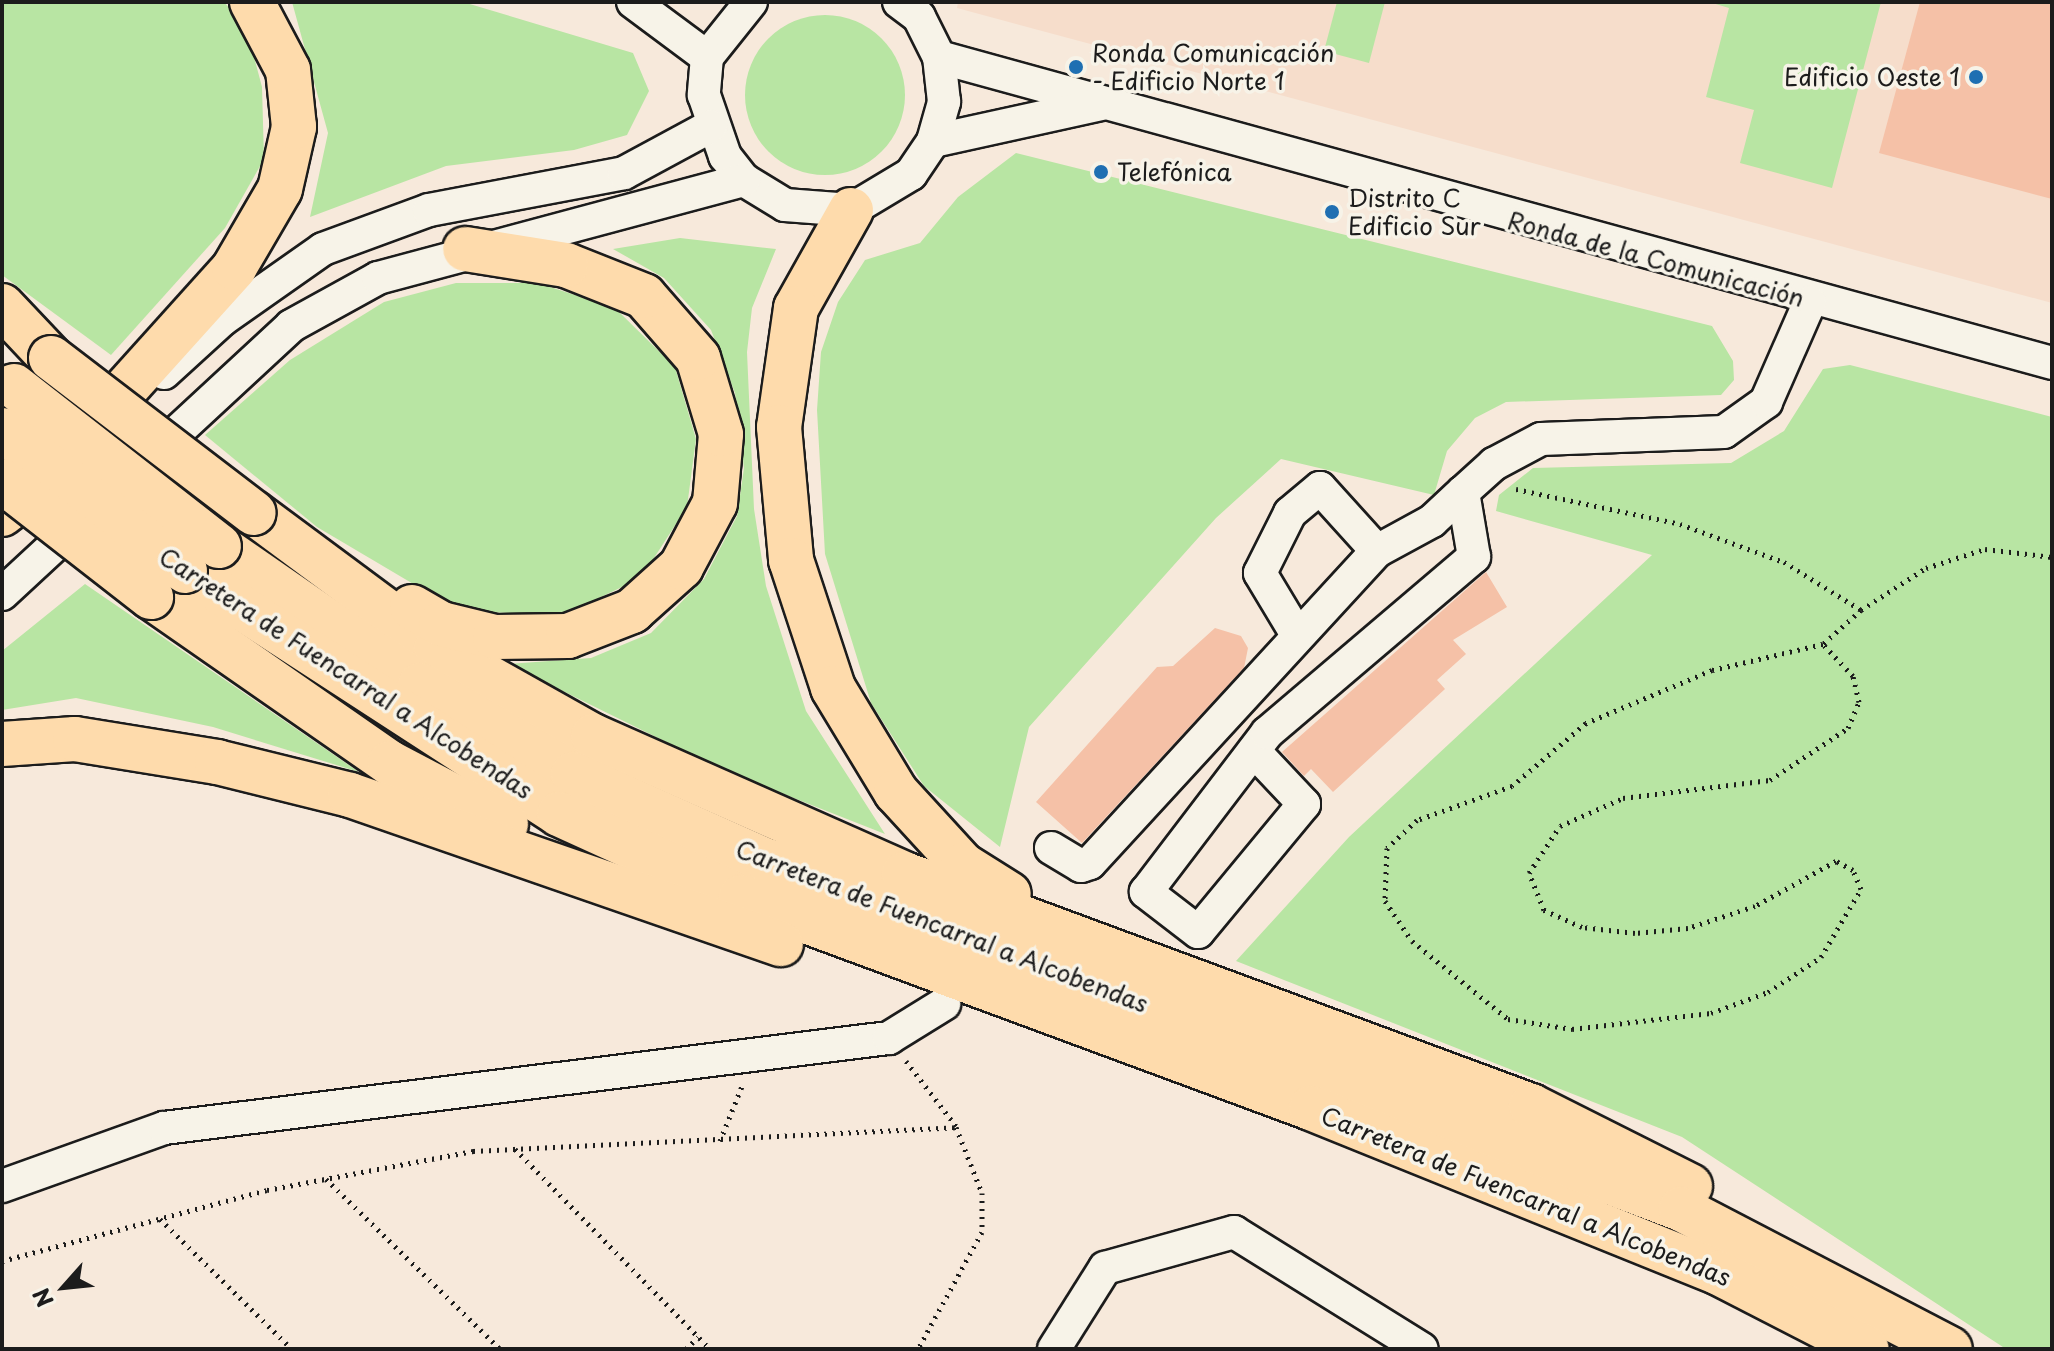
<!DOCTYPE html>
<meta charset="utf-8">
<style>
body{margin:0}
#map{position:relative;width:2054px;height:1351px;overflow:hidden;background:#f7e9db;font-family:"Playpen Sans",sans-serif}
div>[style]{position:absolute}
.built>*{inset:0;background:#f6ddcb}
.green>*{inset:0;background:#b8e5a3}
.round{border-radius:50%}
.building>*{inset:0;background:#f5c1a7}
.path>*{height:5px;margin-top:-2.5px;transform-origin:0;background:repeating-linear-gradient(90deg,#1c1c1c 0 2px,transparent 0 8px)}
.roads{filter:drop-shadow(2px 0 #1c1c1c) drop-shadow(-2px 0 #1c1c1c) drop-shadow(0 2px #1c1c1c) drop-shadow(0 -2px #1c1c1c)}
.minor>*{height:32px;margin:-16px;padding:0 16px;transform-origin:16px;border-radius:16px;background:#f7f3e8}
.highway>*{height:44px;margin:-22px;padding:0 22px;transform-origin:22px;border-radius:22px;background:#fedbac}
.bridges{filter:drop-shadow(2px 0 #1c1c1c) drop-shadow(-2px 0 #1c1c1c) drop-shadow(0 2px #1c1c1c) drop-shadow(0 -2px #1c1c1c)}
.highway-bridge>*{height:44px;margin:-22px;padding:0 22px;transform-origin:22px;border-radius:22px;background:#fedbac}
.dots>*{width:22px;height:22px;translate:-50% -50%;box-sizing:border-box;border:4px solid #f7f3e8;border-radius:50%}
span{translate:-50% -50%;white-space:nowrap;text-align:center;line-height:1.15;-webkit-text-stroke:7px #f7f3e8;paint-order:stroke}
.poi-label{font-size:24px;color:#1c1c1c}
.left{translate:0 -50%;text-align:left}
.right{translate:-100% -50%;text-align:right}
.street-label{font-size:24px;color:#1c1c1c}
.frame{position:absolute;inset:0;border:4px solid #1c1c1c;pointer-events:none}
.north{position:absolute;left:24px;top:1247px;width:80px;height:80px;-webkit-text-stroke:6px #f7f3e8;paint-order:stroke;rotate:243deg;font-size:22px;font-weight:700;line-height:32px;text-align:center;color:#1c1c1c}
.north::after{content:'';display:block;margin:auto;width:28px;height:36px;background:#1c1c1c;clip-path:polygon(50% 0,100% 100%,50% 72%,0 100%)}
</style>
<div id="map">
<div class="built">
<i style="clip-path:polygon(958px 2px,2052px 2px,2052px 303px,957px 8px)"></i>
</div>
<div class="green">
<i style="clip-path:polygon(2px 2px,224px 2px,246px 27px,262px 87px,264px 159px,225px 228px,111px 355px,2px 275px)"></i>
<i style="clip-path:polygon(292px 2px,463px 2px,633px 53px,649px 91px,627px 135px,574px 150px,446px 166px,310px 217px,328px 133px)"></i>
<i style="clip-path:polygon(1337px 2px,1385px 2px,1369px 63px,1324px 51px)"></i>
<i style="clip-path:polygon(1709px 2px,1881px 2px,1832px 188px,1740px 163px,1754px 110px,1706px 97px,1729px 8px)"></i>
<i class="round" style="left:745px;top:15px;width:160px;height:160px"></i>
<i style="clip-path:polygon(1016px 153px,1712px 326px,1733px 361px,1734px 380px,1721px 395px,1506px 402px,1475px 418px,1447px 451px,1434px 495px,1281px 459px,1216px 518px,1029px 727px,1000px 847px,924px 786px,871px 703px,825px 554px,817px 410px,821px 352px,838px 302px,865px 260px,920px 243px,958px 197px)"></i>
<i style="clip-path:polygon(680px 238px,776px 249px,752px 308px,747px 352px,754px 509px,766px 586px,806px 711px,885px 834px,725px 771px,508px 664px,591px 658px,651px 633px,704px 579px,737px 516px,744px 468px,735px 393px,711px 330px,664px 278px,613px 249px)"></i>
<i style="clip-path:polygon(456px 283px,538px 283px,615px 308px,675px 367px,696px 439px,687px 507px,641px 578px,563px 615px,459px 611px,317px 527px,205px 435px,290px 360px,384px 302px)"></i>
<i style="clip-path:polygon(1850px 365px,2052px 417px,2052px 1349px,2006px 1349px,1682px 1137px,1236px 961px,1349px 837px,1652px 555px,1496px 511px,1499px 495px,1533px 468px,1731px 463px,1784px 431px,1823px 369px)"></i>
<i style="clip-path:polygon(85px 584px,359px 772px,213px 727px,76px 698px,2px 710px,2px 651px)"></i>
</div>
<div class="building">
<i style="clip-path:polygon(1920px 2px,2052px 2px,2052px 199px,1879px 153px)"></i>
<i style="clip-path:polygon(1486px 572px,1507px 607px,1453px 640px,1466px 654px,1437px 680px,1445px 689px,1333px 792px,1311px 769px,1304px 776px,1282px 752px)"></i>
<i style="clip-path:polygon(1215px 628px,1241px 636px,1248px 648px,1244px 668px,1082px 843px,1036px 802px,1157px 667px,1173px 666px)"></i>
</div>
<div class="path">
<i style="left:1516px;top:489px;width:168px;rotate:12deg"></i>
<i style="left:1680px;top:524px;width:111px;rotate:20.1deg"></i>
<i style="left:1784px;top:562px;width:91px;rotate:31.9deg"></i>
<i style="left:1861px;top:610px;width:51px;rotate:138.2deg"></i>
<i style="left:1823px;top:644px;width:114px;rotate:166.8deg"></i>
<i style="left:1712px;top:670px;width:137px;rotate:157.2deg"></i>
<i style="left:1586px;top:723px;width:97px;rotate:139.6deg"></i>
<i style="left:1512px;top:786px;width:101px;rotate:160.3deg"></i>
<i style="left:1417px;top:820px;width:41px;rotate:137deg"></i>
<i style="left:1387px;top:848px;width:53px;rotate:92.2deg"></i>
<i style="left:1385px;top:901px;width:48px;rotate:56deg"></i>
<i style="left:1412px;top:941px;width:124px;rotate:39.1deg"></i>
<i style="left:1508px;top:1019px;width:65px;rotate:8.9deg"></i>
<i style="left:1572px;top:1029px;width:140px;rotate:-6.6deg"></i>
<i style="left:1711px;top:1013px;width:61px;rotate:-20.2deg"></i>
<i style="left:1768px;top:992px;width:64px;rotate:-33.4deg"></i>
<i style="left:1821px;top:957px;width:79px;rotate:-59.5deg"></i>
<i style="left:1861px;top:889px;width:21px;rotate:-113deg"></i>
<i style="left:1853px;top:870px;width:19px;rotate:-152deg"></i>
<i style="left:1836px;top:861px;width:93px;rotate:150.9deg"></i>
<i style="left:1755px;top:906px;width:71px;rotate:161.8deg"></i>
<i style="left:1688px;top:928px;width:53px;rotate:174.6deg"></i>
<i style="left:1635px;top:933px;width:53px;rotate:-173.5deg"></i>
<i style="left:1582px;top:927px;width:42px;rotate:-155.9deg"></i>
<i style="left:1544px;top:910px;width:40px;rotate:-112deg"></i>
<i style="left:1529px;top:873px;width:56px;rotate:-56.6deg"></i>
<i style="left:1560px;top:826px;width:69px;rotate:-24deg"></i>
<i style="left:1623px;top:798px;width:148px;rotate:-7deg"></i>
<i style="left:1770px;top:780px;width:94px;rotate:-33.7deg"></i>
<i style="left:1848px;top:728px;width:28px;rotate:-67deg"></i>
<i style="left:1859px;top:702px;width:27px;rotate:-103deg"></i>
<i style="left:1853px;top:676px;width:44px;rotate:-133.2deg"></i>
<i style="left:1861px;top:610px;width:77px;rotate:-32.9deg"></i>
<i style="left:1926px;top:568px;width:62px;rotate:-17.9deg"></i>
<i style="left:1985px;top:549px;width:67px;rotate:6.8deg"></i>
<i style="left:906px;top:1061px;width:82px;rotate:52.4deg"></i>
<i style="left:720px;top:1141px;width:59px;rotate:-68.2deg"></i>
<i style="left:515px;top:1149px;width:279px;rotate:45.7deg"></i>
<i style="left:326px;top:1179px;width:243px;rotate:44.3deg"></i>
<i style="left:160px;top:1219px;width:185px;rotate:44.6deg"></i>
<i style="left:2px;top:1261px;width:274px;rotate:-15deg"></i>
<i style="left:267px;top:1190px;width:210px;rotate:-10.7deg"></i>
<i style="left:473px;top:1151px;width:484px;rotate:-2.8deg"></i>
<i style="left:956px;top:1127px;width:71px;rotate:68.5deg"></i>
<i style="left:982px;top:1193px;width:39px;rotate:90deg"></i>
<i style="left:982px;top:1232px;width:133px;rotate:118.7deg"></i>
<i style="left:686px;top:1349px;width:17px;rotate:-45deg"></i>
</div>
<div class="roads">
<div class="minor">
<i style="left:633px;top:2px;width:92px;rotate:36.6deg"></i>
<i style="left:751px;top:2px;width:70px;rotate:128.7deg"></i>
<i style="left:707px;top:57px;width:38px;rotate:95deg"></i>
<i style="left:704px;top:95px;width:65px;rotate:71deg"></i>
<i style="left:725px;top:156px;width:31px;rotate:52deg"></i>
<i style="left:744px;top:180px;width:48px;rotate:31.4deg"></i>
<i style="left:785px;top:205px;width:66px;rotate:4.3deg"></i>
<i style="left:851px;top:210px;width:70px;rotate:-31deg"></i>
<i style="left:911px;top:174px;width:40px;rotate:-56deg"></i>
<i style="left:933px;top:141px;width:41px;rotate:-74.2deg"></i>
<i style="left:944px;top:102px;width:45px;rotate:-96.3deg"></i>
<i style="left:939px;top:57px;width:45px;rotate:-116.6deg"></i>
<i style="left:919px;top:17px;width:25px;rotate:-143deg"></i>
<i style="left:939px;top:57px;width:1154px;rotate:15.37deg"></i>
<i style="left:933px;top:141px;width:172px;rotate:-12.4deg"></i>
<i style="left:164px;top:373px;width:79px;rotate:-42.4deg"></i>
<i style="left:222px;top:320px;width:123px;rotate:-35.1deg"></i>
<i style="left:323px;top:249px;width:113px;rotate:-20.2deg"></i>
<i style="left:429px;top:210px;width:198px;rotate:-10.7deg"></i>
<i style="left:624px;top:173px;width:99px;rotate:-28.4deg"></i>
<i style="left:2px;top:594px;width:394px;rotate:-42.8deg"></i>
<i style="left:291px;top:326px;width:99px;rotate:-28.9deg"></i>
<i style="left:378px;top:278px;width:379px;rotate:-15deg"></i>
<i style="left:1296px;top:633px;width:70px;rotate:-121deg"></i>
<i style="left:1260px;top:573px;width:67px;rotate:-63.4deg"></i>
<i style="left:1290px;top:513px;width:39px;rotate:-40deg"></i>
<i style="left:1320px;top:488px;width:85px;rotate:47.9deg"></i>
<i style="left:1254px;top:751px;width:73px;rotate:46.7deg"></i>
<i style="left:1304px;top:804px;width:166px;rotate:129.6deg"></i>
<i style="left:1198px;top:932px;width:66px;rotate:-142.4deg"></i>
<i style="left:1146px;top:892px;width:200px;rotate:-52.7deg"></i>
<i style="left:1267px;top:733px;width:272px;rotate:-40.4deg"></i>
<i style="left:1474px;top:557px;width:66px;rotate:-99.6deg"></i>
<i style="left:1463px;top:492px;width:42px;rotate:-42.1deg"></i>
<i style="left:1494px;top:464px;width:53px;rotate:-28deg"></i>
<i style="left:1541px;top:439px;width:183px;rotate:-2.2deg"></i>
<i style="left:1724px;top:432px;width:52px;rotate:-35.5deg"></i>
<i style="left:1766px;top:402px;width:109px;rotate:-66.3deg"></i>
<i style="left:1051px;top:848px;width:35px;rotate:31deg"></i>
<i style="left:1081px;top:866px;width:9px;rotate:-18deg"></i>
<i style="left:1090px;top:863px;width:424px;rotate:-47.4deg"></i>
<i style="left:1377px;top:551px;width:63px;rotate:-28.6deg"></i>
<i style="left:1432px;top:521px;width:42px;rotate:-43.1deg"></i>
<i style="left:2px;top:1186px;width:172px;rotate:-19.7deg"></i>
<i style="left:164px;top:1128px;width:731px;rotate:-7.08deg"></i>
<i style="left:889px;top:1038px;width:65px;rotate:-31.7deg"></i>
<i style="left:1054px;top:1349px;width:96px;rotate:-57.8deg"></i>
<i style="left:1105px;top:1268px;width:134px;rotate:-15.6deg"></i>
<i style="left:1234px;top:1232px;width:221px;rotate:31.9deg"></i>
</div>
<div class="highway">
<i style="left:851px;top:210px;width:112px;rotate:119.3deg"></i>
<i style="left:796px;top:308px;width:120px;rotate:98.1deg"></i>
<i style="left:779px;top:427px;width:134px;rotate:84.8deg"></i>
<i style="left:791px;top:560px;width:135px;rotate:71.8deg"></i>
<i style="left:833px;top:688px;width:122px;rotate:58.8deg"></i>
<i style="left:896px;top:792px;width:99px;rotate:47.5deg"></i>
<i style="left:963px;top:865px;width:54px;rotate:32.2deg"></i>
<i style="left:2px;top:306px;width:71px;rotate:46.7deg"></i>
<i style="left:254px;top:513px;width:227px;rotate:36.6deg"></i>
<i style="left:436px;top:648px;width:180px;rotate:29.3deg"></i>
<i style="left:593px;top:736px;width:340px;rotate:23.9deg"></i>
<i style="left:904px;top:874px;width:669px;rotate:20.31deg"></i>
<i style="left:1531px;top:1106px;width:178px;rotate:26.7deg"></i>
<i style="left:2px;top:514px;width:46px;rotate:-37.9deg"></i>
<i style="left:38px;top:486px;width:293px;rotate:-48deg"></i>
<i style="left:234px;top:268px;width:91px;rotate:-59.8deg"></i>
<i style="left:280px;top:189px;width:64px;rotate:-77.3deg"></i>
<i style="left:294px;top:127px;width:57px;rotate:-96deg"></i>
<i style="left:288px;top:70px;width:77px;rotate:-117.9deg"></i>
<i style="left:219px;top:546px;width:244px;rotate:34.7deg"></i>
<i style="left:420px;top:685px;width:177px;rotate:30.2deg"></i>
<i style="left:573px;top:774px;width:213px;rotate:24.2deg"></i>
<i style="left:767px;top:861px;width:978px;rotate:20.84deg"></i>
<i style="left:1681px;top:1209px;width:303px;rotate:27.5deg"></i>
<i style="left:185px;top:571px;width:446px;rotate:33deg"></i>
<i style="left:559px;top:814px;width:200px;rotate:24.5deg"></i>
<i style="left:741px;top:897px;width:608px;rotate:20.31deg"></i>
<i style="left:1311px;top:1108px;width:440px;rotate:22deg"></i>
<i style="left:1719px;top:1273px;width:166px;rotate:27.2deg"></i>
<i style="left:151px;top:597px;width:291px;rotate:34.8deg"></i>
<i style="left:390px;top:763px;width:131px;rotate:27.7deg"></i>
<i style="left:412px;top:607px;width:34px;rotate:30deg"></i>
<i style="left:441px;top:624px;width:56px;rotate:13.5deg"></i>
<i style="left:495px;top:637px;width:73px;rotate:-0.8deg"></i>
<i style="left:568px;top:636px;width:69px;rotate:-21.3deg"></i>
<i style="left:632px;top:611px;width:66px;rotate:-41.9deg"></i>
<i style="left:681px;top:567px;width:72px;rotate:-62deg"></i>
<i style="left:715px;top:503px;width:69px;rotate:-85deg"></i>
<i style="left:721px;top:434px;width:79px;rotate:-106.8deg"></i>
<i style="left:698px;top:358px;width:82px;rotate:-131.1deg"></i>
<i style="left:644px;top:296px;width:84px;rotate:-158.3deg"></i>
<i style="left:566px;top:265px;width:102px;rotate:-171deg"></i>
<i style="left:2px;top:744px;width:73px;rotate:-3.9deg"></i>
<i style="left:75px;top:739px;width:144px;rotate:9.2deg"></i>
<i style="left:217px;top:762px;width:137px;rotate:13.9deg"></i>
<i style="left:350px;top:795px;width:456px;rotate:19.1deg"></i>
</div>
</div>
<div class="bridges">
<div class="highway-bridge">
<i style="left:51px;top:358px;width:255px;rotate:37.4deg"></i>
<i style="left:14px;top:386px;width:260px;rotate:38deg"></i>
<i style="left:2px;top:430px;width:231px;rotate:37.6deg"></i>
<i style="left:2px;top:481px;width:189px;rotate:37.9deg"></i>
</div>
</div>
<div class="dots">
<i style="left:1076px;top:67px;background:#1f6fb2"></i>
<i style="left:1976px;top:77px;background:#1f6fb2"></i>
<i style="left:1101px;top:172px;background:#1f6fb2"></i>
<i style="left:1332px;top:212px;background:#1f6fb2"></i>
</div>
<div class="poi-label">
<span class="left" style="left:1092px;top:67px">Ronda Comunicación<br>- Edificio Norte 1</span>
<span class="right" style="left:1960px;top:77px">Edificio Oeste 1</span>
<span class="left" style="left:1117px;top:172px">Telefónica</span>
<span class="left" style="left:1348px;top:212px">Distrito C<br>Edificio Sur</span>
</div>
<div class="street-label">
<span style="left:1656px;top:259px;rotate:15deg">Ronda de la Comunicación</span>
<span style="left:346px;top:673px;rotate:33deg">Carretera de Fuencarral a Alcobendas</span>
<span style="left:942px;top:926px;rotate:21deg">Carretera de Fuencarral a Alcobendas</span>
<span style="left:1526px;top:1196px;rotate:22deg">Carretera de Fuencarral a Alcobendas</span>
</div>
<div class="frame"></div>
<div class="north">N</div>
</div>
